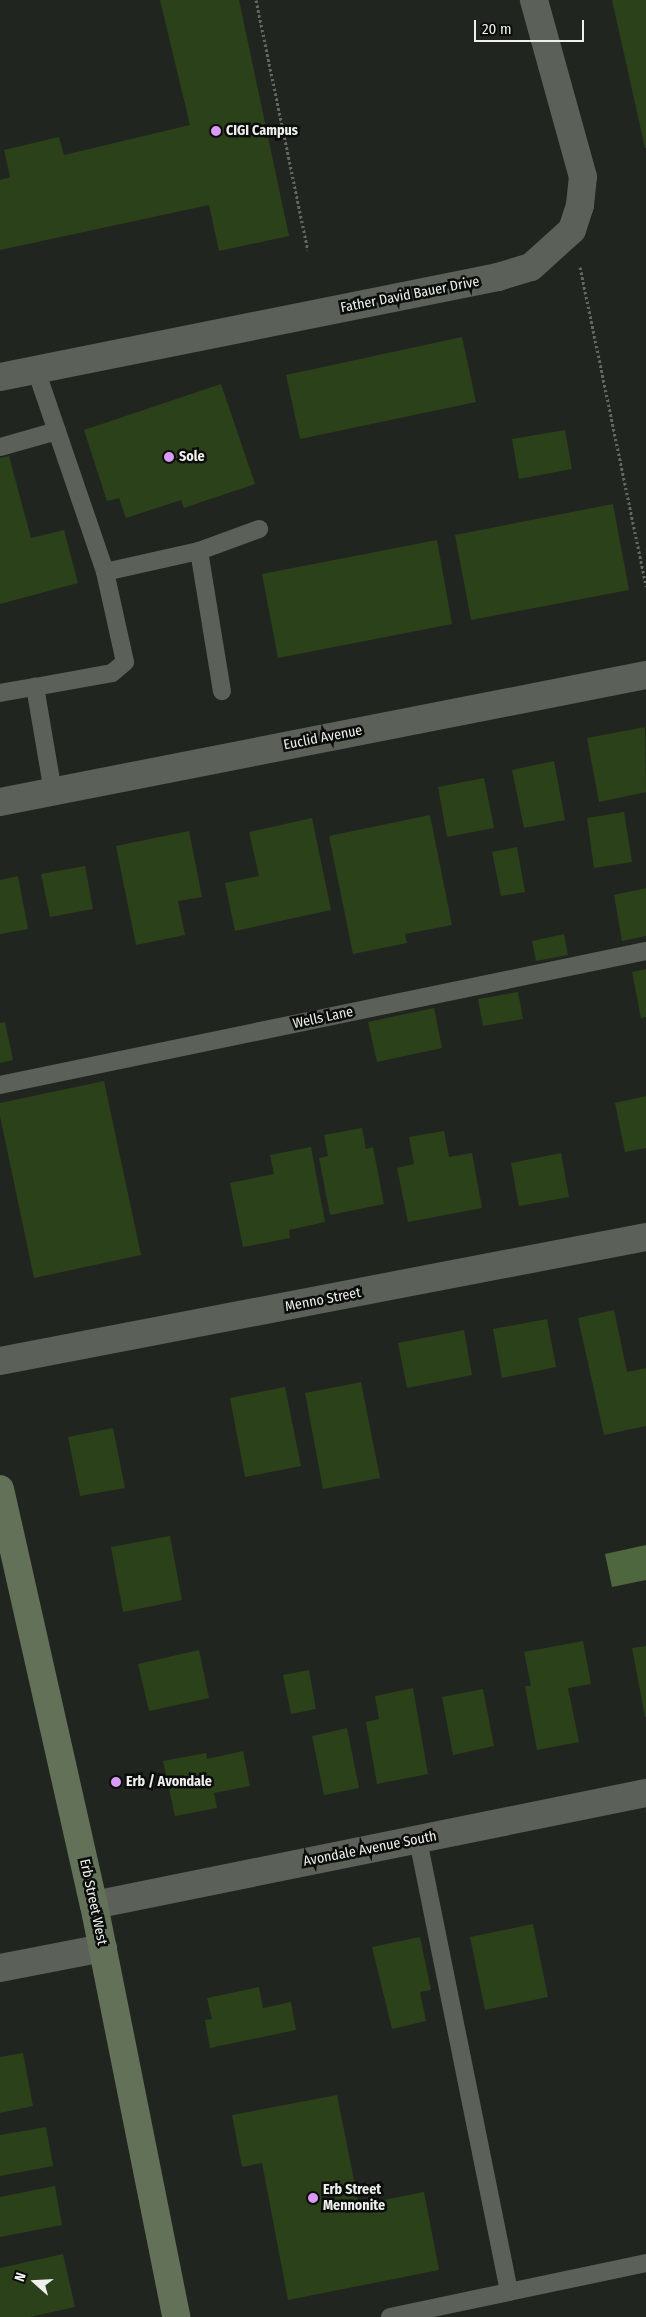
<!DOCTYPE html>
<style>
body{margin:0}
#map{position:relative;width:646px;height:2317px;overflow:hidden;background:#21251f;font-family:"Fira Sans Condensed",sans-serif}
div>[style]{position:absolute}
.water>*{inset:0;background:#4f673e}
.building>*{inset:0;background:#2b411a}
.path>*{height:3px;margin-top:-1.5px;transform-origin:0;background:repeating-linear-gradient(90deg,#646862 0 2.5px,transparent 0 5px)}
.service>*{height:18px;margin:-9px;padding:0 9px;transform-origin:9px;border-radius:9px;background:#5b6059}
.minor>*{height:28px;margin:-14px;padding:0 14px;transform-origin:14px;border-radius:14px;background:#5b6059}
.tertiary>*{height:28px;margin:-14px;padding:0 14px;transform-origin:14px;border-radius:14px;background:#5b6059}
.secondary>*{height:28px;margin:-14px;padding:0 14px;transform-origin:14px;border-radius:14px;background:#627158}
.dots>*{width:14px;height:14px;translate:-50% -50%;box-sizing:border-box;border:2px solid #0c0d0b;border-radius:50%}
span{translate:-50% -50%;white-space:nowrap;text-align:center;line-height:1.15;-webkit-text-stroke:5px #0c0d0b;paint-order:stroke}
.poi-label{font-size:14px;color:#edf0eb;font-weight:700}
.left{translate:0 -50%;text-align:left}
.street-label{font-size:14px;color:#edf0eb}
.north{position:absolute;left:10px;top:2257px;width:50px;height:50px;-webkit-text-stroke:4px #0c0d0b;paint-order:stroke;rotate:289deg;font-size:14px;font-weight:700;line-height:20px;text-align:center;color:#edf0eb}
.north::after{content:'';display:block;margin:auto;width:18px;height:22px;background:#edf0eb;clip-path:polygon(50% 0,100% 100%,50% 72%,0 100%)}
.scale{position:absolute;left:474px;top:20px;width:110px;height:22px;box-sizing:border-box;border:2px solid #edf0eb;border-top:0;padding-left:6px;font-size:15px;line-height:18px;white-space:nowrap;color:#edf0eb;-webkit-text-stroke:4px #0c0d0b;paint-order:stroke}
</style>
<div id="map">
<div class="water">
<i style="clip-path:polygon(646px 1545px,646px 1580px,612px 1587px,605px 1554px)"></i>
</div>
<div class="building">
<i style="clip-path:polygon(160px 0,239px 0,289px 236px,219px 251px,209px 205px,0 250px,0 180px,10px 177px,4px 150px,59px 137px,64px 155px,190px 125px)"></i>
<i style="clip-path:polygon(612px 0,646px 0,646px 148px,645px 148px)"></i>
<i style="clip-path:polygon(462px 337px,476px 402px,300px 439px,286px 375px)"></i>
<i style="clip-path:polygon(221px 384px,255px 484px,184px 508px,181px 500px,126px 518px,119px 498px,107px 501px,84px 430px)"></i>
<i style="clip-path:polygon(565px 430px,572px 469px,519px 479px,512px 439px)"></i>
<i style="clip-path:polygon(9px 456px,31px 538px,64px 530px,78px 583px,0 604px,0 458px)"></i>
<i style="clip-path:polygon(613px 504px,629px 590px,471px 620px,455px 535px)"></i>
<i style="clip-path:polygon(437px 540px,452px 624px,278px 658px,262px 574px)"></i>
<i style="clip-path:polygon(645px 727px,646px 792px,599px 802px,587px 738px)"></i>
<i style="clip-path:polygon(554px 761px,565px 820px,524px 828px,512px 770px)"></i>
<i style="clip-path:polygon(484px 778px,494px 828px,447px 837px,438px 787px)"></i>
<i style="clip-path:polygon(624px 812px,632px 862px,594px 868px,587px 818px)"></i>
<i style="clip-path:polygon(430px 815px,452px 925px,405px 934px,407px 943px,353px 954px,329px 836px)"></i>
<i style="clip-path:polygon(312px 818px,331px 910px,235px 931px,225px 883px,259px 876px,249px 832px)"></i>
<i style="clip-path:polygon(189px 831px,202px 897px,178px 901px,185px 935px,136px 945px,116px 846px)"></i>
<i style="clip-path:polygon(517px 847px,525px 892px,501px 896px,492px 852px)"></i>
<i style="clip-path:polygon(85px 866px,93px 909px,50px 917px,41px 874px)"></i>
<i style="clip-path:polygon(18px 876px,28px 929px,0 934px,0 880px)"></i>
<i style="clip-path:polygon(646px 888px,646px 936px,622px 941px,614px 895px)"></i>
<i style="clip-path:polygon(564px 934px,568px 955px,536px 961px,532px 941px)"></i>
<i style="clip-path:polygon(646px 969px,646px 1017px,641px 1018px,632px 972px)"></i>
<i style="clip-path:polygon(518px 992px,523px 1019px,483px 1026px,478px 999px)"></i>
<i style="clip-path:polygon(434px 1008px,442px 1048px,377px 1062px,368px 1022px)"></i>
<i style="clip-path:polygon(5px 1022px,13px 1060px,0 1063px,0 1023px)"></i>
<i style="clip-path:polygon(104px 1081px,141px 1255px,34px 1278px,0 1116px,0 1103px)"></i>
<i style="clip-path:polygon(646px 1096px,646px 1148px,625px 1152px,615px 1103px)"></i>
<i style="clip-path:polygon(362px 1128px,366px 1149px,373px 1147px,384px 1204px,330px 1215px,319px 1158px,328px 1156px,324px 1135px)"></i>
<i style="clip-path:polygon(444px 1131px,449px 1157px,472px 1153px,482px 1208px,408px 1222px,397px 1168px,414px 1164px,409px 1137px)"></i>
<i style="clip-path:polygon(311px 1147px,325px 1222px,289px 1230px,290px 1238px,243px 1247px,230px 1183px,274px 1174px,270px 1155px)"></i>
<i style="clip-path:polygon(561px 1153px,569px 1197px,519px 1206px,511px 1163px)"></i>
<i style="clip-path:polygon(614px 1310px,627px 1372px,646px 1368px,646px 1426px,604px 1435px,578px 1318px)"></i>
<i style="clip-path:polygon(547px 1319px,556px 1367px,502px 1378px,493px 1329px)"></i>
<i style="clip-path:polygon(464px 1330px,472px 1375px,407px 1388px,398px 1343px)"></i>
<i style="clip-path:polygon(361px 1382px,380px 1478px,323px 1489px,305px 1393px)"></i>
<i style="clip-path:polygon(285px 1387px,301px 1466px,245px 1477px,230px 1398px)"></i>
<i style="clip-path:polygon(113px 1428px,125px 1488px,80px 1496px,68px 1437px)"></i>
<i style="clip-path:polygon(170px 1536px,182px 1600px,123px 1612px,111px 1547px)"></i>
<i style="clip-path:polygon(583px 1641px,591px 1684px,568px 1688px,579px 1742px,537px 1750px,525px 1686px,531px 1686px,524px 1652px)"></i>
<i style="clip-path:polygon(646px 1646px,646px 1717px,645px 1717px,632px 1648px)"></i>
<i style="clip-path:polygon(199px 1650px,209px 1698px,149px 1711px,138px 1664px)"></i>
<i style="clip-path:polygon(309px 1670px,316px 1709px,291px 1714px,283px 1675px)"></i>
<i style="clip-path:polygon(413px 1688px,428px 1774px,377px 1784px,366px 1722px,379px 1719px,375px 1696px)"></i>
<i style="clip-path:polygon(483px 1689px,494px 1746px,453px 1755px,442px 1697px)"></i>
<i style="clip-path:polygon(347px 1728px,359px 1788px,324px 1795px,312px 1736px)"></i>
<i style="clip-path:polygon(243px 1751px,250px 1786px,214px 1793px,217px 1808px,175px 1816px,163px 1761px,206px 1753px,207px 1759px)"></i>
<i style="clip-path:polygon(533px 1924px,548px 1997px,485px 2010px,470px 1937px)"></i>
<i style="clip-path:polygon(420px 1937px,431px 1990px,420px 1992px,426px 2021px,392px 2029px,372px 1947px)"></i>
<i style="clip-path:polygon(259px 1987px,263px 2008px,291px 2002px,296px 2030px,210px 2048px,205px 2020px,212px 2019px,207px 1998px)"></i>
<i style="clip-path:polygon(23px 2053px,33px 2106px,0 2113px,0 2057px)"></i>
<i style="clip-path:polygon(337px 2095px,359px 2205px,424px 2192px,439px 2270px,288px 2300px,262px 2163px,242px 2167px,232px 2115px)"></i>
<i style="clip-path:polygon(46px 2127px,53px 2166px,0 2176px,0 2135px)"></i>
<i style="clip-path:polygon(55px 2186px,62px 2225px,0 2237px,0 2197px)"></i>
<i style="clip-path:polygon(63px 2254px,75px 2307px,30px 2317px,0 2317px,0 2268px)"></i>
</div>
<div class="path">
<i style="left:256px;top:0;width:255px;rotate:78.3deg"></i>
<i style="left:580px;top:267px;width:326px;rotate:78.3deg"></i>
</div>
<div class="service">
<i style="left:36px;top:370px;width:213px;rotate:71.1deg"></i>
<i style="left:105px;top:572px;width:96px;rotate:-12.6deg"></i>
<i style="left:199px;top:551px;width:142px;rotate:80.7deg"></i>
<i style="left:0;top:447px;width:59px;rotate:-15.7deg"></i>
<i style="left:199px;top:551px;width:64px;rotate:-20.1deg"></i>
<i style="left:0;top:693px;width:36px;rotate:-10deg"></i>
<i style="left:53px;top:792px;width:107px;rotate:-99.7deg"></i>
<i style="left:35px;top:687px;width:78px;rotate:-10.3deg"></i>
<i style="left:112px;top:673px;width:17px;rotate:-40deg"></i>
<i style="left:125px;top:662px;width:92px;rotate:-102.5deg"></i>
<i style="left:0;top:1085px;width:660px;rotate:-11.72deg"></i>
<i style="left:418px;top:1840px;width:461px;rotate:78.6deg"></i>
<i style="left:390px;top:2317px;width:262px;rotate:-11.9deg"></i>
</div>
<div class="minor">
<i style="left:0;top:802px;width:658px;rotate:-11.12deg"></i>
<i style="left:0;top:1361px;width:658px;rotate:-10.87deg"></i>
<i style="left:94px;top:1905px;width:563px;rotate:-11.47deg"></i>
<i style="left:0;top:1968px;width:105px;rotate:-11deg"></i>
</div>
<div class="tertiary">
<i style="left:0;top:377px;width:508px;rotate:-11.35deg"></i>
<i style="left:498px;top:277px;width:34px;rotate:-17deg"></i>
<i style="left:531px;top:267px;width:55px;rotate:-42.1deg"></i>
<i style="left:572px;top:230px;width:26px;rotate:-72deg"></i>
<i style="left:580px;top:205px;width:28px;rotate:-84deg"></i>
<i style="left:583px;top:177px;width:184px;rotate:-105.5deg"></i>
</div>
<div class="secondary">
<i style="left:0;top:1489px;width:426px;rotate:77.3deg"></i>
<i style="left:94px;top:1905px;width:420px;rotate:78.7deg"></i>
</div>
<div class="dots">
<i style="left:216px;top:131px;background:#d89bf8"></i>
<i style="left:169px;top:457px;background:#d89bf8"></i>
<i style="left:116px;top:1782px;background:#d89bf8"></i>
<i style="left:313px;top:2198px;background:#d89bf8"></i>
</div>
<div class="poi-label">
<span class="left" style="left:226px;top:131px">CIGI Campus</span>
<span class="left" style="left:179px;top:457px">Sole</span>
<span class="left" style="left:126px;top:1782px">Erb / Avondale</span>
<span class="left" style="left:323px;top:2198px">Erb Street<br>Mennonite</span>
</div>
<div class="street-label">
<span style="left:410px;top:295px;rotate:-11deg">Father David Bauer Drive</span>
<span style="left:323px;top:738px;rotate:-11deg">Euclid Avenue</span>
<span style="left:323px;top:1018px;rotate:-12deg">Wells Lane</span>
<span style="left:323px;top:1300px;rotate:-11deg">Menno Street</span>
<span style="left:370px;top:1849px;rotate:-11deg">Avondale Avenue South</span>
<span style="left:93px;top:1902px;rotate:78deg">Erb Street West</span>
</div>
<div class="north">N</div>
<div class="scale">20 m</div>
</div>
